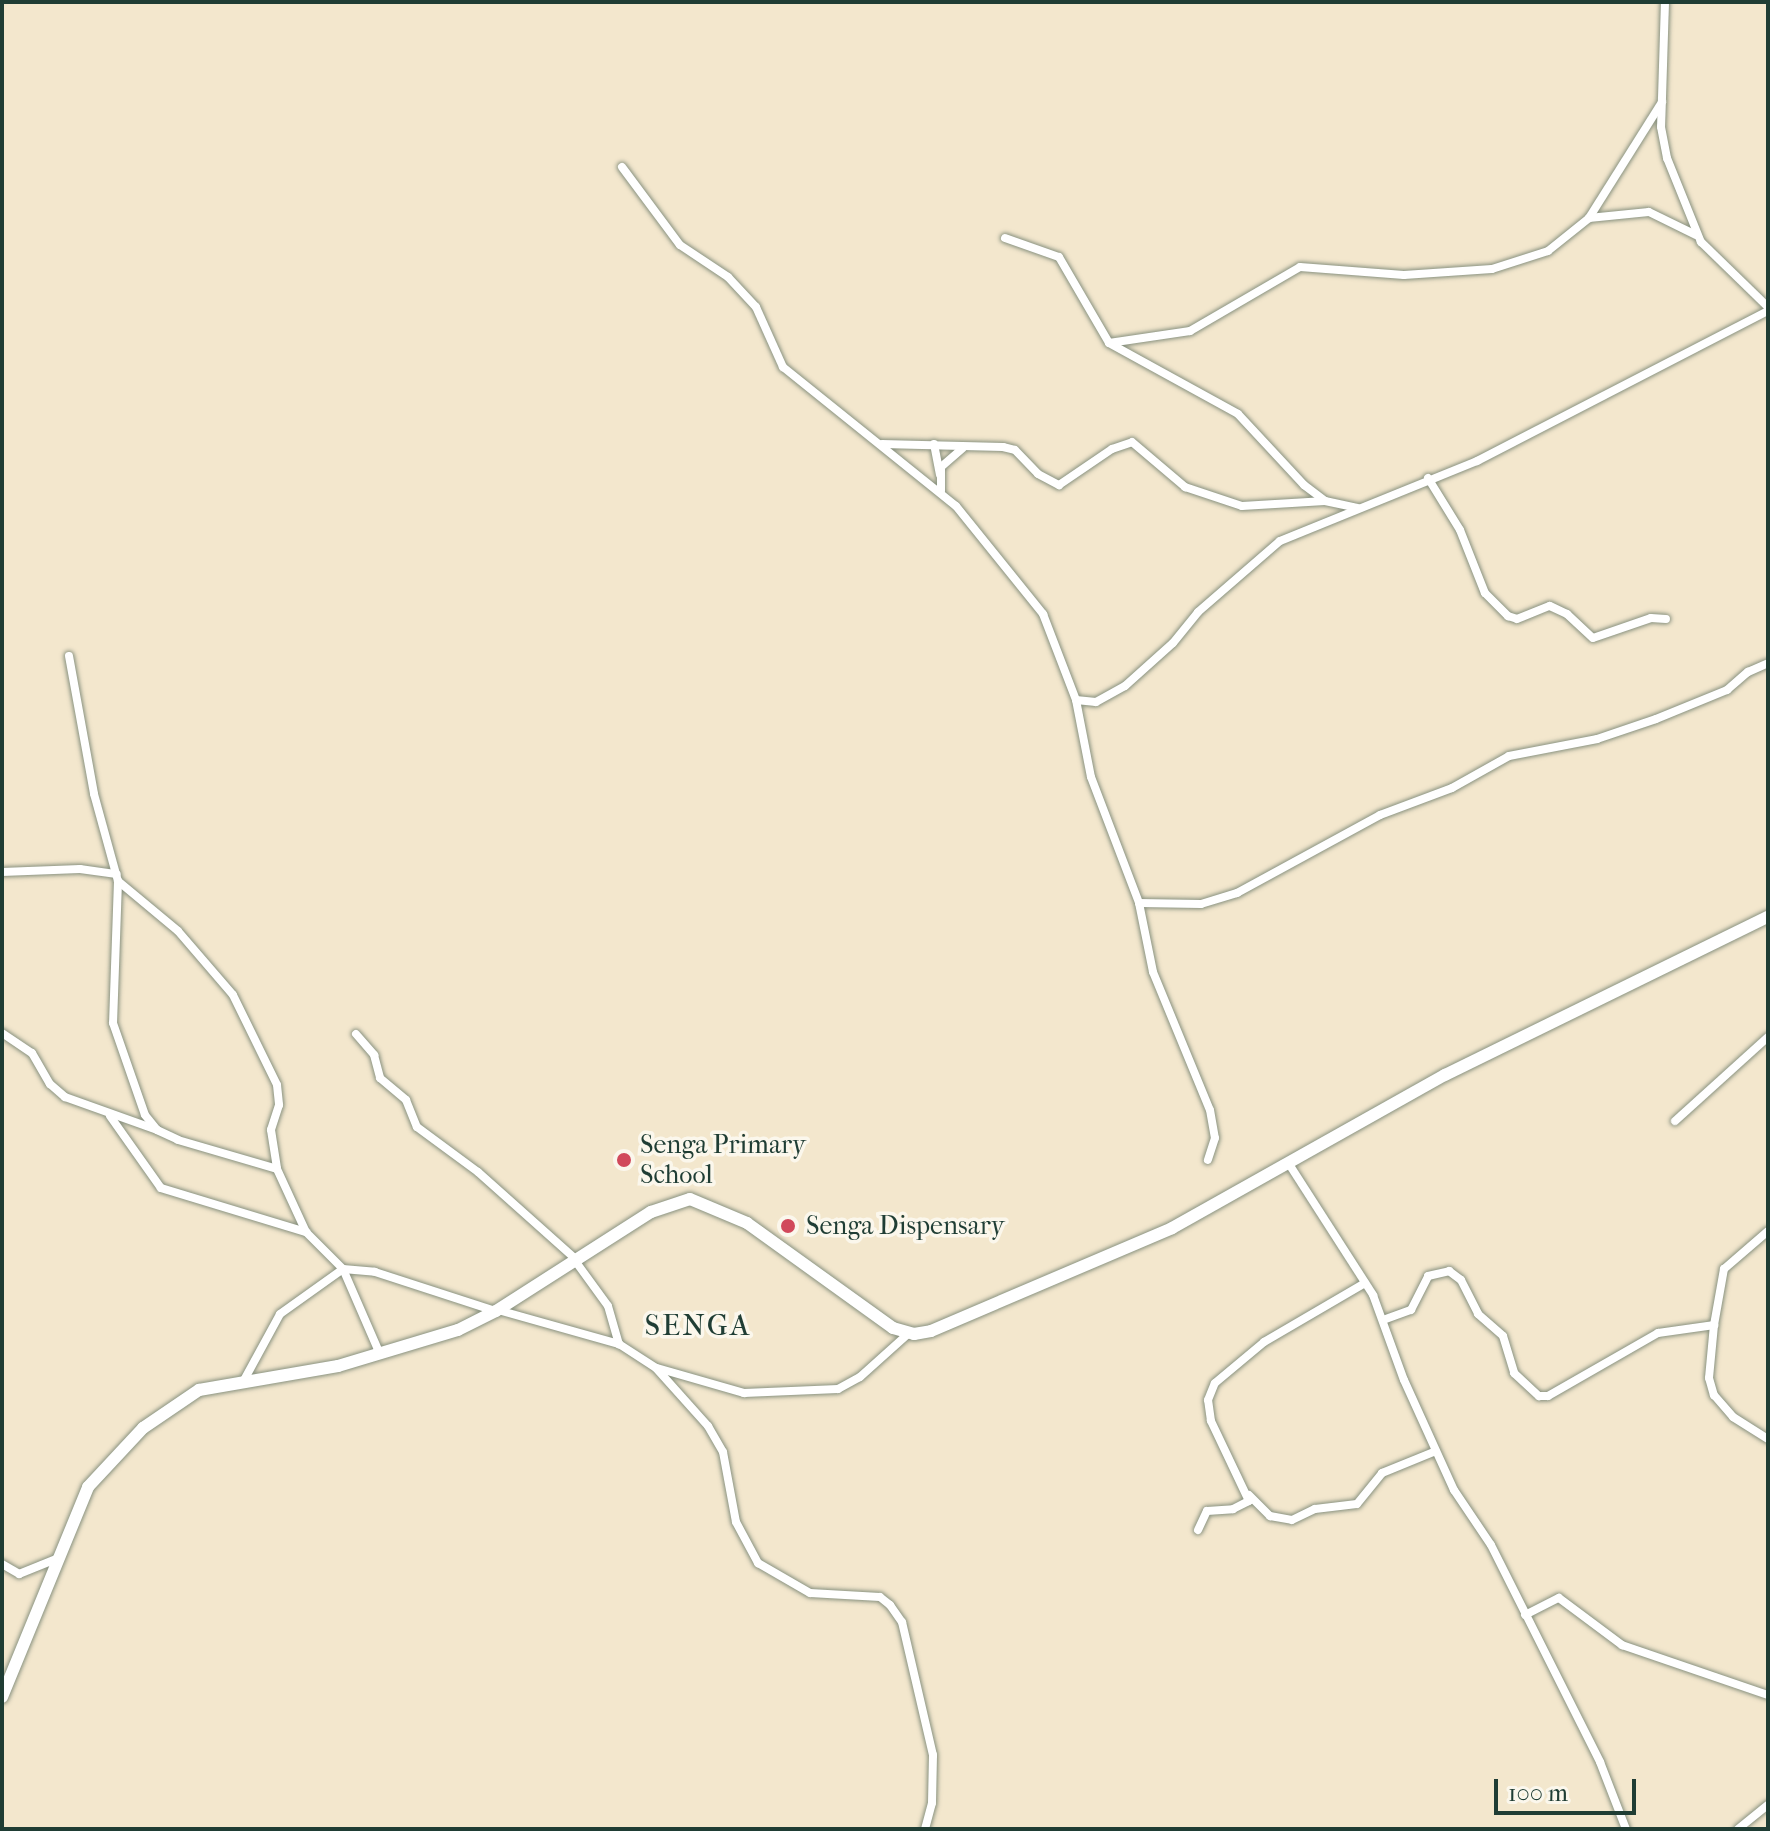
<!DOCTYPE html>
<style>
body{margin:0}
#map{position:relative;width:1770px;height:1831px;overflow:hidden;background:#f3e7cd;font-family:"IM FELL French Canon",serif}
div>[style]{position:absolute}
.roads{filter:drop-shadow(0 0 2px #899280) drop-shadow(0 0 2px #899280)}
.street>*{height:8px;margin:-4px;padding:0 4px;transform-origin:4px;border-radius:4px;background:#fff}
.secondary>*{height:12px;margin:-6px;padding:0 6px;transform-origin:6px;border-radius:6px;background:#fff}
.dots>*{width:22px;height:22px;translate:-50% -50%;box-sizing:border-box;border:4px solid #fbf7ec;border-radius:50%}
span{translate:-50% -50%;white-space:nowrap;text-align:center;line-height:1.15;-webkit-text-stroke:7px #fbf7ec;paint-order:stroke}
.poi-label{font-size:26px;color:#1f3d34}
.left{translate:0 -50%;text-align:left}
.quarter-label{font-size:30px;color:#1f3d34;letter-spacing:2px}
.frame{position:absolute;inset:0;border:4px solid #1f3d34;pointer-events:none}
.scale{position:absolute;left:1494px;top:1779px;width:142px;height:36px;box-sizing:border-box;border:4px solid #1f3d34;border-top:0;padding-left:10px;font-size:24px;line-height:28px;white-space:nowrap;color:#1f3d34;-webkit-text-stroke:6px #fbf7ec;paint-order:stroke}
</style>
<div id="map">
<div class="roads">
<div class="street">
<i style="left:1665px;top:2px;width:125px;rotate:91.8deg"></i>
<i style="left:1661px;top:127px;width:32px;rotate:79deg"></i>
<i style="left:1667px;top:158px;width:91px;rotate:68deg"></i>
<i style="left:1701px;top:242px;width:93px;rotate:44.1deg"></i>
<i style="left:622px;top:167px;width:97px;rotate:53.4deg"></i>
<i style="left:680px;top:245px;width:58px;rotate:33.7deg"></i>
<i style="left:728px;top:277px;width:41px;rotate:47deg"></i>
<i style="left:756px;top:307px;width:66px;rotate:65.8deg"></i>
<i style="left:783px;top:367px;width:222px;rotate:38.8deg"></i>
<i style="left:956px;top:506px;width:139px;rotate:51.1deg"></i>
<i style="left:1043px;top:614px;width:92px;rotate:69deg"></i>
<i style="left:1076px;top:700px;width:78px;rotate:79deg"></i>
<i style="left:1091px;top:777px;width:135px;rotate:69.1deg"></i>
<i style="left:1139px;top:903px;width:70px;rotate:78.5deg"></i>
<i style="left:1153px;top:972px;width:149px;rotate:67.6deg"></i>
<i style="left:1210px;top:1110px;width:28px;rotate:80deg"></i>
<i style="left:1215px;top:1138px;width:23px;rotate:108deg"></i>
<i style="left:1589px;top:218px;width:60px;rotate:-5.7deg"></i>
<i style="left:1649px;top:212px;width:52px;rotate:26.1deg"></i>
<i style="left:1005px;top:238px;width:57px;rotate:19.4deg"></i>
<i style="left:1059px;top:257px;width:99px;rotate:59.8deg"></i>
<i style="left:1109px;top:343px;width:147px;rotate:28.8deg"></i>
<i style="left:1238px;top:414px;width:97px;rotate:47.1deg"></i>
<i style="left:1304px;top:485px;width:26px;rotate:37deg"></i>
<i style="left:1325px;top:501px;width:33px;rotate:12deg"></i>
<i style="left:1109px;top:343px;width:82px;rotate:-8.4deg"></i>
<i style="left:1190px;top:331px;width:127px;rotate:-30.2deg"></i>
<i style="left:1300px;top:267px;width:104px;rotate:4.4deg"></i>
<i style="left:1404px;top:275px;width:88px;rotate:-3.9deg"></i>
<i style="left:1492px;top:269px;width:59px;rotate:-17.8deg"></i>
<i style="left:1548px;top:251px;width:53px;rotate:-38.8deg"></i>
<i style="left:1589px;top:218px;width:137px;rotate:-57.8deg"></i>
<i style="left:882px;top:444px;width:121px;rotate:1.4deg"></i>
<i style="left:1003px;top:447px;width:12px;rotate:14deg"></i>
<i style="left:1015px;top:450px;width:33px;rotate:46deg"></i>
<i style="left:1038px;top:474px;width:24px;rotate:28deg"></i>
<i style="left:1059px;top:485px;width:64px;rotate:-34.2deg"></i>
<i style="left:1112px;top:449px;width:21px;rotate:-19deg"></i>
<i style="left:1132px;top:442px;width:70px;rotate:40.3deg"></i>
<i style="left:1185px;top:487px;width:60px;rotate:18.4deg"></i>
<i style="left:1242px;top:506px;width:83px;rotate:-3.4deg"></i>
<i style="left:934px;top:444px;width:31px;rotate:79deg"></i>
<i style="left:1428px;top:478px;width:61px;rotate:58.4deg"></i>
<i style="left:1460px;top:530px;width:68px;rotate:68.4deg"></i>
<i style="left:1485px;top:593px;width:33px;rotate:45deg"></i>
<i style="left:1508px;top:616px;width:9px;rotate:18deg"></i>
<i style="left:1517px;top:619px;width:35px;rotate:-22deg"></i>
<i style="left:1550px;top:606px;width:19px;rotate:25deg"></i>
<i style="left:1567px;top:614px;width:35px;rotate:43deg"></i>
<i style="left:1593px;top:638px;width:61px;rotate:-19deg"></i>
<i style="left:1651px;top:618px;width:15px;rotate:4deg"></i>
<i style="left:941px;top:491px;width:24px;rotate:-90deg"></i>
<i style="left:941px;top:467px;width:29px;rotate:-41deg"></i>
<i style="left:69px;top:656px;width:140px;rotate:79.7deg"></i>
<i style="left:94px;top:794px;width:90px;rotate:74.6deg"></i>
<i style="left:118px;top:881px;width:142px;rotate:92deg"></i>
<i style="left:113px;top:1023px;width:97px;rotate:70.8deg"></i>
<i style="left:145px;top:1115px;width:19px;rotate:51deg"></i>
<i style="left:157px;top:1130px;width:23px;rotate:25deg"></i>
<i style="left:178px;top:1140px;width:103px;rotate:16.3deg"></i>
<i style="left:277px;top:1169px;width:69px;rotate:65.3deg"></i>
<i style="left:306px;top:1232px;width:52px;rotate:45deg"></i>
<i style="left:343px;top:1269px;width:93px;rotate:66.5deg"></i>
<i style="left:1076px;top:700px;width:20px;rotate:6deg"></i>
<i style="left:1096px;top:702px;width:33px;rotate:-29deg"></i>
<i style="left:1125px;top:686px;width:64px;rotate:-41.9deg"></i>
<i style="left:1173px;top:643px;width:40px;rotate:-51deg"></i>
<i style="left:1198px;top:612px;width:108px;rotate:-40.9deg"></i>
<i style="left:1280px;top:541px;width:213px;rotate:-22.1deg"></i>
<i style="left:1477px;top:461px;width:327px;rotate:-27.3deg"></i>
<i style="left:2px;top:872px;width:78px;rotate:-2.2deg"></i>
<i style="left:80px;top:869px;width:37px;rotate:8deg"></i>
<i style="left:118px;top:881px;width:78px;rotate:39.8deg"></i>
<i style="left:178px;top:931px;width:84px;rotate:49.3deg"></i>
<i style="left:233px;top:995px;width:100px;rotate:63.9deg"></i>
<i style="left:277px;top:1085px;width:20px;rotate:84deg"></i>
<i style="left:279px;top:1105px;width:26px;rotate:108deg"></i>
<i style="left:271px;top:1130px;width:38px;rotate:81deg"></i>
<i style="left:1139px;top:903px;width:62px;rotate:0.9deg"></i>
<i style="left:1201px;top:904px;width:38px;rotate:-17deg"></i>
<i style="left:1237px;top:893px;width:163px;rotate:-28.6deg"></i>
<i style="left:1380px;top:815px;width:77px;rotate:-20.6deg"></i>
<i style="left:1452px;top:788px;width:65px;rotate:-29.3deg"></i>
<i style="left:1509px;top:756px;width:90px;rotate:-10.9deg"></i>
<i style="left:1597px;top:739px;width:62px;rotate:-18.7deg"></i>
<i style="left:1656px;top:719px;width:77px;rotate:-22.2deg"></i>
<i style="left:1727px;top:690px;width:28px;rotate:-41deg"></i>
<i style="left:1748px;top:672px;width:22px;rotate:-24deg"></i>
<i style="left:2px;top:1033px;width:36px;rotate:34deg"></i>
<i style="left:32px;top:1053px;width:36px;rotate:60deg"></i>
<i style="left:50px;top:1084px;width:20px;rotate:41deg"></i>
<i style="left:65px;top:1097px;width:98px;rotate:19.7deg"></i>
<i style="left:356px;top:1034px;width:28px;rotate:49deg"></i>
<i style="left:374px;top:1055px;width:24px;rotate:75deg"></i>
<i style="left:380px;top:1078px;width:34px;rotate:40deg"></i>
<i style="left:406px;top:1100px;width:29px;rotate:68deg"></i>
<i style="left:417px;top:1127px;width:76px;rotate:36.4deg"></i>
<i style="left:478px;top:1172px;width:134px;rotate:41.7deg"></i>
<i style="left:110px;top:1116px;width:88px;rotate:54.7deg"></i>
<i style="left:161px;top:1188px;width:152px;rotate:16.9deg"></i>
<i style="left:1675px;top:1121px;width:125px;rotate:-42.1deg"></i>
<i style="left:1289px;top:1164px;width:156px;rotate:57.3deg"></i>
<i style="left:1373px;top:1295px;width:90px;rotate:70deg"></i>
<i style="left:1404px;top:1380px;width:121px;rotate:65.6deg"></i>
<i style="left:1454px;top:1490px;width:66px;rotate:56.1deg"></i>
<i style="left:1491px;top:1545px;width:243px;rotate:63.3deg"></i>
<i style="left:1600px;top:1762px;width:72px;rotate:68.8deg"></i>
<i style="left:576px;top:1262px;width:54px;rotate:54deg"></i>
<i style="left:608px;top:1306px;width:40px;rotate:74deg"></i>
<i style="left:498px;top:1310px;width:126px;rotate:15.7deg"></i>
<i style="left:619px;top:1344px;width:44px;rotate:33deg"></i>
<i style="left:656px;top:1368px;width:78px;rotate:48.1deg"></i>
<i style="left:708px;top:1426px;width:30px;rotate:60deg"></i>
<i style="left:723px;top:1452px;width:71px;rotate:79.5deg"></i>
<i style="left:736px;top:1522px;width:47px;rotate:61.8deg"></i>
<i style="left:758px;top:1563px;width:60px;rotate:30deg"></i>
<i style="left:810px;top:1593px;width:70px;rotate:3.3deg"></i>
<i style="left:880px;top:1597px;width:13px;rotate:39deg"></i>
<i style="left:890px;top:1605px;width:21px;rotate:55deg"></i>
<i style="left:902px;top:1622px;width:137px;rotate:76.9deg"></i>
<i style="left:933px;top:1755px;width:48px;rotate:91.2deg"></i>
<i style="left:932px;top:1803px;width:27px;rotate:105deg"></i>
<i style="left:1383px;top:1320px;width:30px;rotate:-20deg"></i>
<i style="left:1411px;top:1310px;width:38px;rotate:-63deg"></i>
<i style="left:1428px;top:1276px;width:22px;rotate:-13deg"></i>
<i style="left:1449px;top:1271px;width:15px;rotate:37deg"></i>
<i style="left:1461px;top:1280px;width:38px;rotate:63deg"></i>
<i style="left:1478px;top:1314px;width:33px;rotate:41deg"></i>
<i style="left:1503px;top:1336px;width:39px;rotate:73deg"></i>
<i style="left:1514px;top:1373px;width:34px;rotate:43deg"></i>
<i style="left:1539px;top:1396px;width:9px"></i>
<i style="left:1548px;top:1396px;width:127px;rotate:-29.8deg"></i>
<i style="left:1658px;top:1333px;width:57px;rotate:-8.1deg"></i>
<i style="left:1714px;top:1325px;width:57px;rotate:-79.9deg"></i>
<i style="left:1724px;top:1269px;width:58px;rotate:-40.8deg"></i>
<i style="left:1714px;top:1325px;width:53px;rotate:95.4deg"></i>
<i style="left:1709px;top:1378px;width:18px;rotate:74deg"></i>
<i style="left:1714px;top:1395px;width:29px;rotate:49deg"></i>
<i style="left:1733px;top:1417px;width:41px;rotate:32.2deg"></i>
<i style="left:657px;top:1368px;width:91px;rotate:16deg"></i>
<i style="left:744px;top:1393px;width:94px;rotate:-2.4deg"></i>
<i style="left:838px;top:1389px;width:25px;rotate:-29deg"></i>
<i style="left:860px;top:1377px;width:64px;rotate:-41.9deg"></i>
<i style="left:243px;top:1382px;width:77px;rotate:-61.4deg"></i>
<i style="left:280px;top:1314px;width:77px;rotate:-35.5deg"></i>
<i style="left:343px;top:1269px;width:32px;rotate:5deg"></i>
<i style="left:375px;top:1272px;width:126px;rotate:18deg"></i>
<i style="left:1249px;top:1495px;width:30px;rotate:45deg"></i>
<i style="left:1270px;top:1516px;width:22px;rotate:10deg"></i>
<i style="left:1292px;top:1520px;width:25px;rotate:-26deg"></i>
<i style="left:1315px;top:1509px;width:42px;rotate:-6.8deg"></i>
<i style="left:1357px;top:1504px;width:40px;rotate:-51deg"></i>
<i style="left:1382px;top:1473px;width:58px;rotate:-22.2deg"></i>
<i style="left:1198px;top:1530px;width:21px;rotate:-65deg"></i>
<i style="left:1207px;top:1511px;width:26px;rotate:-4deg"></i>
<i style="left:1233px;top:1509px;width:18px;rotate:-27deg"></i>
<i style="left:1249px;top:1501px;width:89px;rotate:-115.4deg"></i>
<i style="left:1211px;top:1421px;width:21px;rotate:-98deg"></i>
<i style="left:1208px;top:1400px;width:18px;rotate:-68deg"></i>
<i style="left:1215px;top:1383px;width:64px;rotate:-39.9deg"></i>
<i style="left:1264px;top:1342px;width:117px;rotate:-30.3deg"></i>
<i style="left:2px;top:1564px;width:20px;rotate:30deg"></i>
<i style="left:19px;top:1574px;width:40px;rotate:-22deg"></i>
<i style="left:1525px;top:1615px;width:38px;rotate:-27deg"></i>
<i style="left:1559px;top:1598px;width:79px;rotate:36.7deg"></i>
<i style="left:1622px;top:1645px;width:154px;rotate:18.9deg"></i>
<i style="left:1738px;top:1829px;width:38px;rotate:-39deg"></i>
</div>
<div class="secondary">
<i style="left:2px;top:1697px;width:227px;rotate:-67.7deg"></i>
<i style="left:88px;top:1487px;width:81px;rotate:-47deg"></i>
<i style="left:143px;top:1428px;width:68px;rotate:-34.2deg"></i>
<i style="left:199px;top:1390px;width:141px;rotate:-9.8deg"></i>
<i style="left:338px;top:1366px;width:125px;rotate:-16.7deg"></i>
<i style="left:458px;top:1330px;width:42px;rotate:-26.6deg"></i>
<i style="left:496px;top:1311px;width:184px;rotate:-32.6deg"></i>
<i style="left:651px;top:1212px;width:41px;rotate:-18.4deg"></i>
<i style="left:690px;top:1199px;width:62px;rotate:22.8deg"></i>
<i style="left:747px;top:1223px;width:180px;rotate:35.7deg"></i>
<i style="left:893px;top:1328px;width:22px;rotate:16deg"></i>
<i style="left:914px;top:1334px;width:17px;rotate:-10deg"></i>
<i style="left:931px;top:1331px;width:262px;rotate:-23.1deg"></i>
<i style="left:1172px;top:1228px;width:313px;rotate:-29.3deg"></i>
<i style="left:1445px;top:1075px;width:360px;rotate:-26.1deg"></i>
</div>
</div>
<div class="dots">
<i style="left:624px;top:1160px;background:#d1495b"></i>
<i style="left:788px;top:1226px;background:#d1495b"></i>
</div>
<div class="poi-label">
<span class="left" style="left:640px;top:1160px">Senga Primary<br>School</span>
<span class="left" style="left:806px;top:1226px">Senga Dispensary</span>
</div>
<div class="quarter-label">
<span style="left:698px;top:1326px">SENGA</span>
</div>
<div class="frame"></div>
<div class="scale">100 m</div>
</div>
